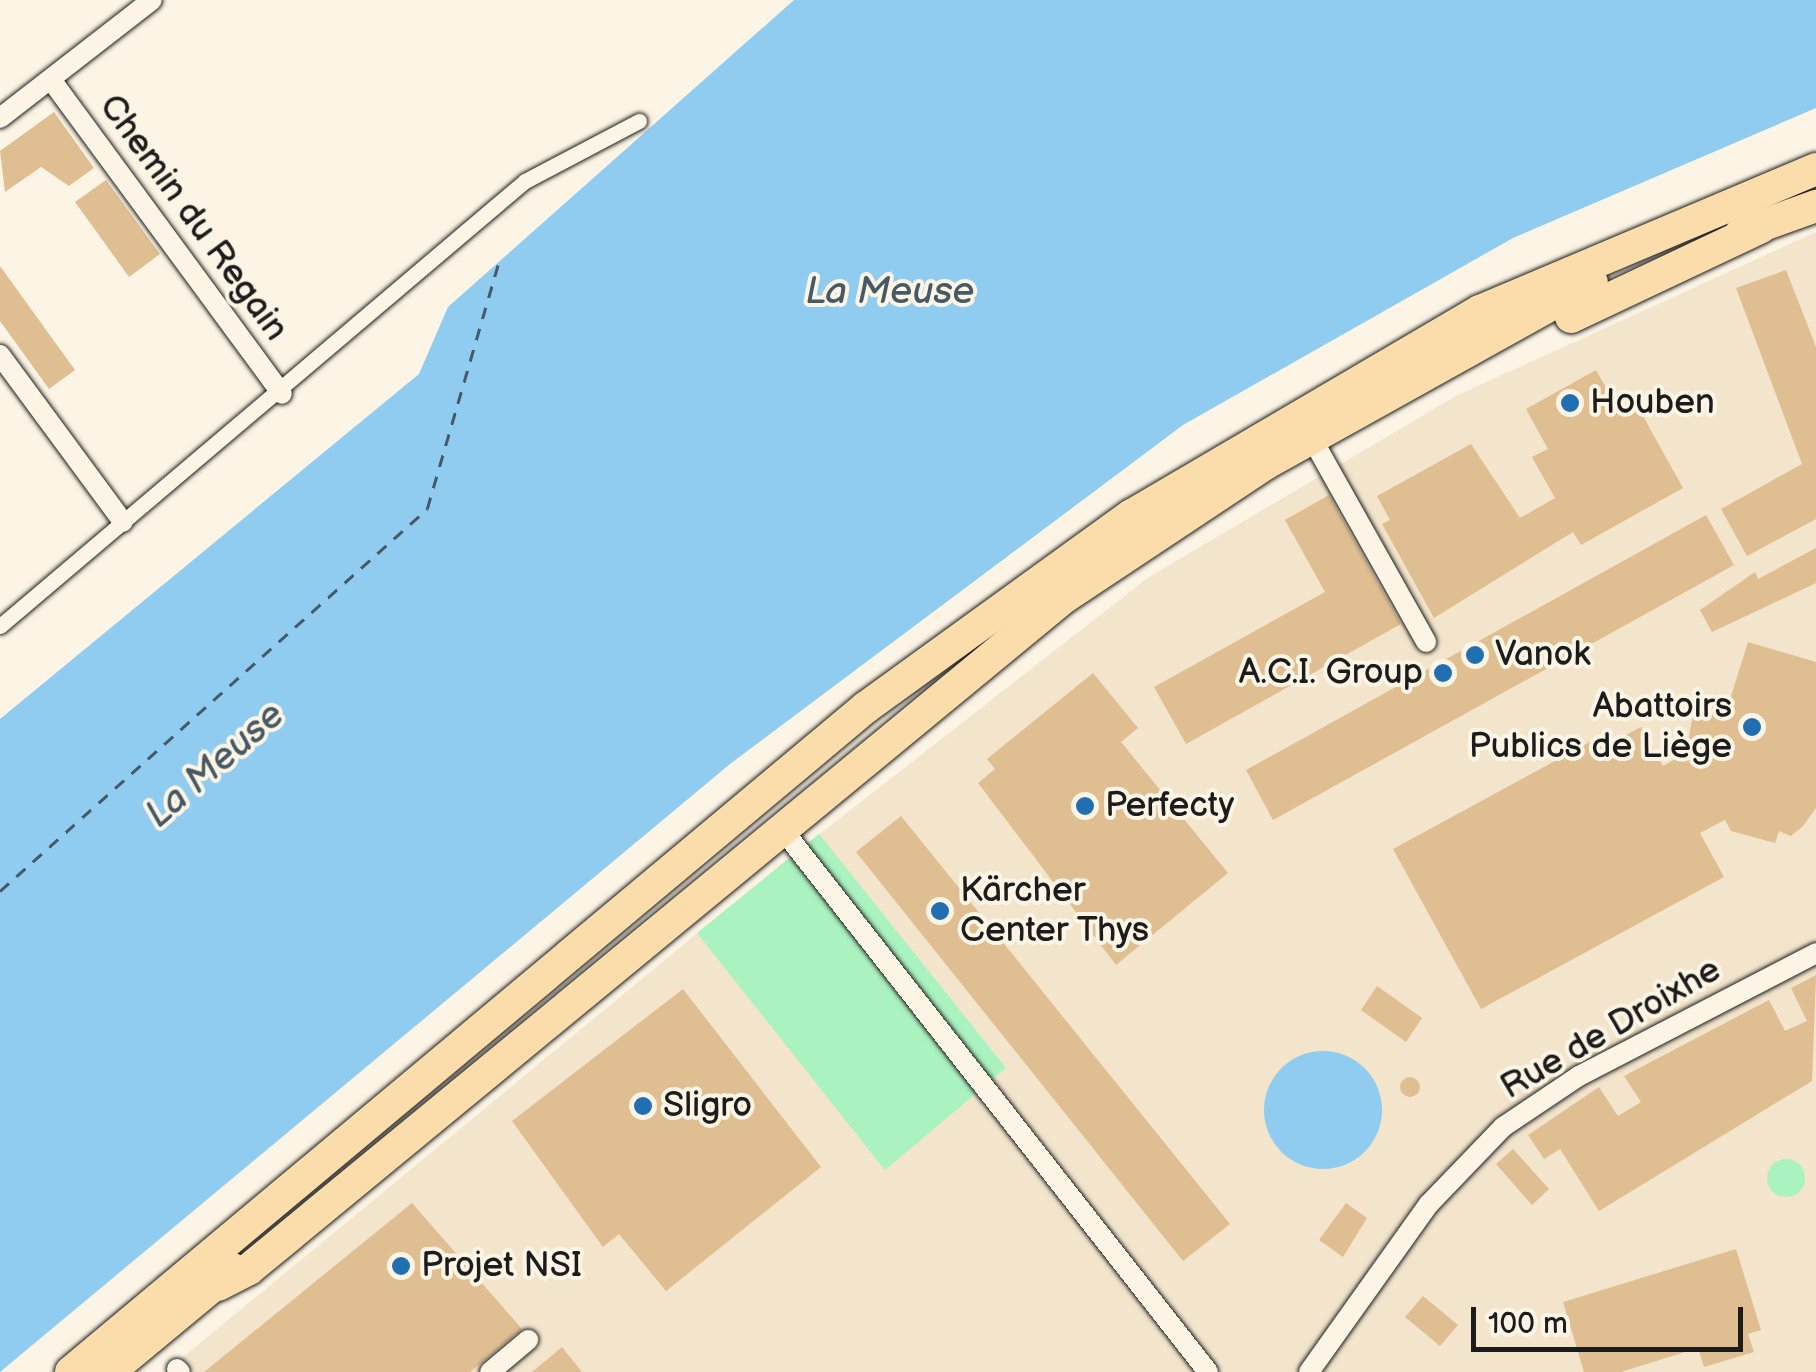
<!DOCTYPE html>
<meta charset="utf-8">
<style>
body{margin:0}
#map{position:relative;width:1816px;height:1372px;overflow:hidden;background:#fcf5e5;font-family:"Balsamiq Sans",sans-serif}
div>[style]{position:absolute}
.built>*{inset:0;background:#f3e4cc}
.green>*{inset:0;background:#aaf2bf}
.round{border-radius:50%}
.water>*{inset:0;background:#90cbf0}
.ferry>*{height:2.5px;margin-top:-1.25px;transform-origin:0;background:repeating-linear-gradient(90deg,#455966 0 12px,transparent 0 22px)}
.building>*{inset:0;background:#dfbe91}
.roads{filter:drop-shadow(0 0 2px #1c1c1c) drop-shadow(0 0 2px #1c1c1c)}
.pedestrian>*{height:15px;margin:-7.5px;padding:0 7.5px;transform-origin:7.5px;border-radius:7.5px;background:#fcf5e5}
.minor>*{height:20px;margin:-10px;padding:0 10px;transform-origin:10px;border-radius:10px;background:#fcf5e5}
.primary>*{height:32px;margin:-16px;padding:0 16px;transform-origin:16px;border-radius:16px;background:#fbddab}
.dots>*{width:28px;height:28px;translate:-50% -50%;box-sizing:border-box;border:5px solid #fcf5e5;border-radius:50%}
span{translate:-50% -50%;white-space:nowrap;text-align:center;line-height:1.15;-webkit-text-stroke:8px #fcf5e5;paint-order:stroke}
.street-label{font-size:35px;color:#1c1c1c}
.poi-label{font-size:35px;color:#1c1c1c}
.left{translate:0 -50%;text-align:left}
.right{translate:-100% -50%;text-align:right}
.water-label{font-size:38px;color:#455966;font-style:italic}
.scale{position:absolute;left:1471px;top:1307px;width:272px;height:45px;box-sizing:border-box;border:5px solid #1c1c1c;border-top:0;padding-left:12px;font-size:30px;line-height:35px;white-space:nowrap;color:#1c1c1c;-webkit-text-stroke:8px #fcf5e5;paint-order:stroke}
</style>
<div id="map">
<div class="built">
<i style="clip-path:polygon(1816px 232px,1816px 1372px,165px 1372px,785px 861px,1149px 577px,1456px 396px)"></i>
</div>
<div class="green">
<i style="clip-path:polygon(819px 834px,1006px 1068px,885px 1170px,697px 933px)"></i>
<i class="round" style="left:1767px;top:1159px;width:38px;height:38px"></i>
</div>
<div class="water">
<i style="clip-path:polygon(794px 0,1816px 0,1816px 108px,1513px 238px,1183px 425px,730px 764px,0 1372px,0 719px,419px 374px,448px 307px)"></i>
<i class="round" style="left:1264px;top:1051px;width:118px;height:118px"></i>
</div>
<div class="ferry">
<i style="left:0;top:891px;width:573px;rotate:-41.82deg"></i>
<i style="left:427px;top:509px;width:254px;rotate:-73.8deg"></i>
</div>
<div class="building">
<i style="clip-path:polygon(54px 112px,94px 168px,69px 186px,41px 167px,5px 192px,0 151px)"></i>
<i style="clip-path:polygon(106px 180px,160px 254px,129px 277px,75px 202px)"></i>
<i style="clip-path:polygon(0 266px,75px 370px,49px 389px,0 321px)"></i>
<i style="clip-path:polygon(1786px 270px,1816px 347px,1816px 519px,1747px 556px,1721px 509px,1802px 464px,1736px 288px)"></i>
<i style="clip-path:polygon(1596px 370px,1618px 409px,1634px 400px,1683px 488px,1581px 545px,1573px 532px,1434px 618px,1382px 524px,1390px 520px,1377px 496px,1471px 444px,1520px 518px,1555px 498px,1532px 457px,1548px 449px,1526px 409px)"></i>
<i style="clip-path:polygon(1329px 495px,1401px 624px,1186px 744px,1154px 687px,1325px 592px,1285px 520px)"></i>
<i style="clip-path:polygon(1706px 515px,1734px 565px,1273px 820px,1246px 770px)"></i>
<i style="clip-path:polygon(1816px 548px,1816px 583px,1712px 632px,1700px 610px,1755px 572px,1758px 579px)"></i>
<i style="clip-path:polygon(1748px 642px,1816px 662px,1816px 808px,1803px 826px,1791px 836px,1779px 831px,1775px 843px,1731px 831px,1725px 820px,1700px 833px,1724px 877px,1481px 1009px,1393px 849px,1610px 731px,1615px 741px,1641px 727px,1663px 766px,1686px 753px,1696px 698px,1727px 709px)"></i>
<i style="clip-path:polygon(1093px 673px,1138px 728px,1121px 742px,1228px 873px,1116px 965px,978px 783px,995px 769px,987px 759px)"></i>
<i style="clip-path:polygon(901px 816px,1230px 1224px,1183px 1261px,856px 852px)"></i>
<i style="clip-path:polygon(1816px 975px,1812px 1081px,1599px 1211px,1560px 1149px,1544px 1159px,1528px 1135px,1599px 1087px,1618px 1116px,1641px 1102px,1624px 1076px,1769px 1000px,1785px 1031px,1807px 1021px,1791px 988px)"></i>
<i style="clip-path:polygon(1377px 986px,1422px 1018px,1406px 1042px,1361px 1010px)"></i>
<i style="clip-path:polygon(683px 989px,821px 1167px,666px 1291px,619px 1234px,603px 1247px,512px 1121px)"></i>
<i class="round" style="left:1400px;top:1077px;width:20px;height:20px"></i>
<i style="clip-path:polygon(1513px 1149px,1549px 1189px,1532px 1205px,1496px 1164px)"></i>
<i style="clip-path:polygon(412px 1203px,522px 1329px,470px 1372px,204px 1372px)"></i>
<i style="clip-path:polygon(1346px 1203px,1367px 1218px,1343px 1257px,1319px 1240px)"></i>
<i style="clip-path:polygon(1736px 1249px,1761px 1330px,1748px 1334px,1754px 1352px,1704px 1367px,1698px 1348px,1621px 1372px,1584px 1372px,1563px 1302px)"></i>
<i style="clip-path:polygon(1423px 1296px,1458px 1325px,1440px 1346px,1405px 1317px)"></i>
<i style="clip-path:polygon(562px 1347px,582px 1372px,532px 1372px)"></i>
</div>
<div class="roads">
<div class="pedestrian">
<i style="left:0;top:626px;width:688px;rotate:-40.29deg"></i>
<i style="left:525px;top:181px;width:129px;rotate:-27.8deg"></i>
</div>
<div class="minor">
<i style="left:52px;top:81px;width:388px;rotate:53.7deg"></i>
<i style="left:0;top:118px;width:192px;rotate:-37.8deg"></i>
<i style="left:0;top:355px;width:207px;rotate:53.6deg"></i>
<i style="left:1319px;top:451px;width:219px;rotate:60.7deg"></i>
<i style="left:779px;top:825px;width:695px;rotate:51.89deg"></i>
<i style="left:177px;top:1369px;width:4px;rotate:45deg"></i>
<i style="left:490px;top:1372px;width:50px;rotate:-40.1deg"></i>
<i style="left:1309px;top:1372px;width:206px;rotate:-54.5deg"></i>
<i style="left:1429px;top:1204px;width:107px;rotate:-46.1deg"></i>
<i style="left:1503px;top:1127px;width:92px;rotate:-33.9deg"></i>
<i style="left:1579px;top:1076px;width:267px;rotate:-27.4deg"></i>
</div>
<div class="primary">
<i style="left:1741px;top:233px;width:80px;rotate:-19.8deg"></i>
<i style="left:1571px;top:317px;width:210px;rotate:-25.3deg"></i>
<i style="left:218px;top:1285px;width:35px;rotate:-27deg"></i>
<i style="left:249px;top:1269px;width:1054px;rotate:-39.49deg"></i>
<i style="left:1062px;top:599px;width:244px;rotate:-33.6deg"></i>
<i style="left:1265px;top:464px;width:374px;rotate:-29.1deg"></i>
<i style="left:71px;top:1372px;width:1035px;rotate:-39.9deg"></i>
<i style="left:865px;top:708px;width:329px;rotate:-35.9deg"></i>
<i style="left:1132px;top:515px;width:403px;rotate:-30.4deg"></i>
<i style="left:1480px;top:311px;width:365px;rotate:-22.9deg"></i>
<i style="left:109px;top:1372px;width:161px;rotate:-39.7deg"></i>
</div>
</div>
<div class="dots">
<i style="left:1570px;top:403px;background:#1f6fb2"></i>
<i style="left:1475px;top:655px;background:#1f6fb2"></i>
<i style="left:1443px;top:673px;background:#1f6fb2"></i>
<i style="left:1752px;top:727px;background:#1f6fb2"></i>
<i style="left:1085px;top:806px;background:#1f6fb2"></i>
<i style="left:940px;top:911px;background:#1f6fb2"></i>
<i style="left:643px;top:1106px;background:#1f6fb2"></i>
<i style="left:401px;top:1266px;background:#1f6fb2"></i>
</div>
<div class="street-label">
<span style="left:193px;top:218px;rotate:54deg">Chemin du Regain</span>
<span style="left:1611px;top:1029px;rotate:-30deg">Rue de Droixhe</span>
</div>
<div class="poi-label">
<span class="left" style="left:1590px;top:403px">Houben</span>
<span class="left" style="left:1495px;top:655px">Vanok</span>
<span class="right" style="left:1423px;top:673px">A.C.I. Group</span>
<span class="right" style="left:1732px;top:727px">Abattoirs<br>Publics de Liège</span>
<span class="left" style="left:1105px;top:806px">Perfecty</span>
<span class="left" style="left:960px;top:911px">Kärcher<br>Center Thys</span>
<span class="left" style="left:663px;top:1106px">Sligro</span>
<span class="left" style="left:421px;top:1266px">Projet NSI</span>
</div>
<div class="water-label">
<span style="left:890px;top:292px">La Meuse</span>
<span style="left:215px;top:765px;rotate:-41deg">La Meuse</span>
</div>
<div class="scale">100 m</div>
</div>
